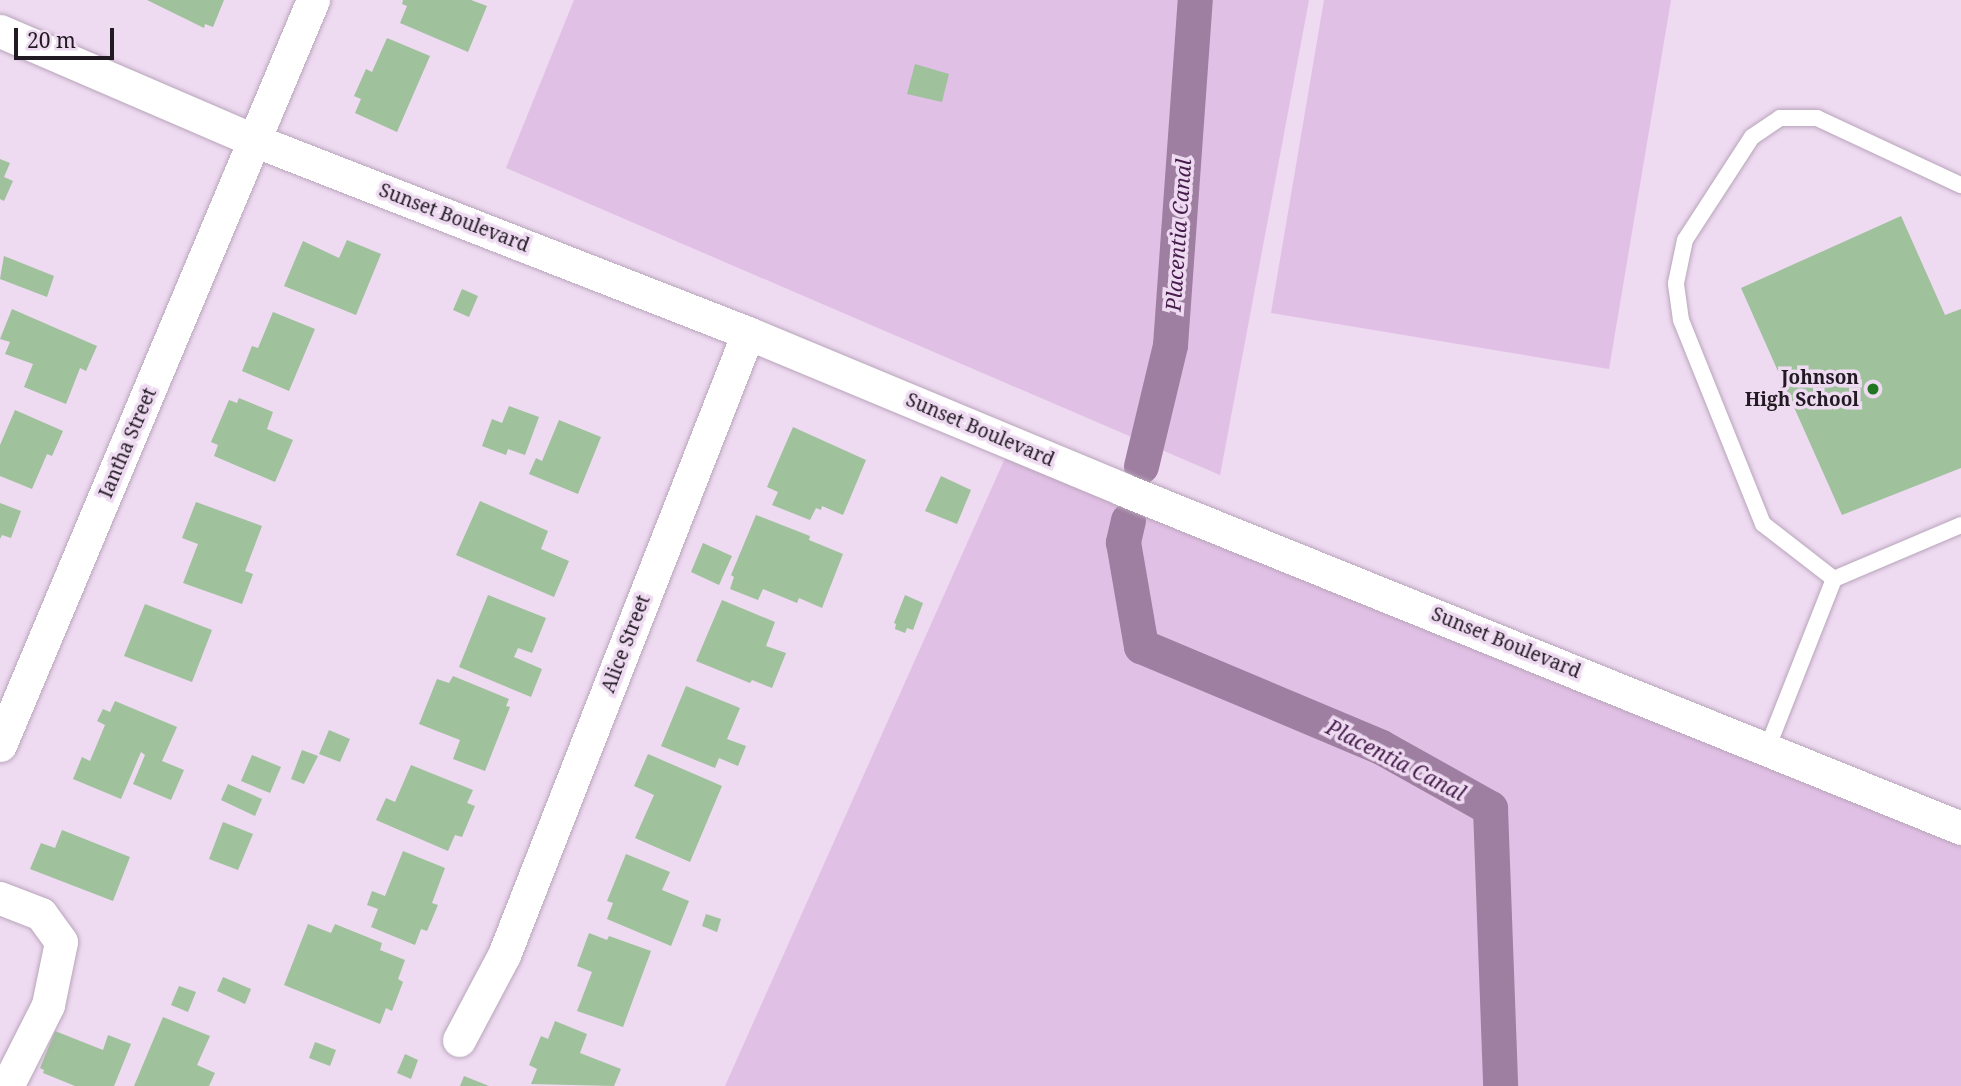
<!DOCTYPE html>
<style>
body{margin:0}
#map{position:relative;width:1961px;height:1086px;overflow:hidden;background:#eedaf1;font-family:"Noto Serif",serif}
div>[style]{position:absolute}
.green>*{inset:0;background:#e1c0e5}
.canal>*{height:35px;margin:-17.5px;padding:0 17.5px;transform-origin:17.5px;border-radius:17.5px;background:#9e7ea1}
.building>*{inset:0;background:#9fc19c}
.roads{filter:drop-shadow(0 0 2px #b8a5ba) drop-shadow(0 0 2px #b8a5ba)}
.service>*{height:16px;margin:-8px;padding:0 8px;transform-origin:8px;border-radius:8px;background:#fff}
.minor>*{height:33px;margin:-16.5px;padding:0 16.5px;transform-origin:16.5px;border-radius:16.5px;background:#fff}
.dots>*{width:19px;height:19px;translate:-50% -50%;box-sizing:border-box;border:4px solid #eedaf1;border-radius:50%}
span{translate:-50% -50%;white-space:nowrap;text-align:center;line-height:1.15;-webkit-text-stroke:7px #eedaf1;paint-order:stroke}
.street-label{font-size:19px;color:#211a22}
.poi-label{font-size:19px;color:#211a22;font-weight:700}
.right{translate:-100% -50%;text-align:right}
.water-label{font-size:21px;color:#451c4b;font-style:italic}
.scale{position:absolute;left:14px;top:28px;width:100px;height:32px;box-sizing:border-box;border:4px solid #211a22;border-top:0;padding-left:9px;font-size:21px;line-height:24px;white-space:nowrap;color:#211a22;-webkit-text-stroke:5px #eedaf1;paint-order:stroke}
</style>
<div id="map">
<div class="green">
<i style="clip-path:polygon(574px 0,1309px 0,1220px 475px,506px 168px)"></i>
<i style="clip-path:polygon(1324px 0,1671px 0,1609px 369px,1271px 313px)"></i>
<i style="clip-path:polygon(1006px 456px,1961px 844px,1961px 1086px,725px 1086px)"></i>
</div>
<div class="canal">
<i style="left:1141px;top:466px;width:124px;rotate:-76.5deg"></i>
<i style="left:1170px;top:345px;width:346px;rotate:-85.9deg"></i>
<i style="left:1128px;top:520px;width:23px;rotate:103deg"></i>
<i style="left:1123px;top:542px;width:106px;rotate:80.2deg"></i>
<i style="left:1141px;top:646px;width:260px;rotate:22.8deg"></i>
<i style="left:1381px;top:747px;width:125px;rotate:29.2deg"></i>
<i style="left:1490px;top:808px;width:278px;rotate:87.9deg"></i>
</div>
<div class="building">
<i style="clip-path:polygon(147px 0,224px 0,213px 27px,205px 24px,204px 28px)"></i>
<i style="clip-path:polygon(403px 0,471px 0,487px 6px,468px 52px,400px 23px,407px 6px,402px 4px)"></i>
<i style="clip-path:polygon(387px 38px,430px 56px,397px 132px,355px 113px,361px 99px,354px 96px,366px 69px,372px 72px)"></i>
<i style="clip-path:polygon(915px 64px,949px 74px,942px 102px,907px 94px)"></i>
<i style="clip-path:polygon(0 159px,10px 163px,4px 177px,13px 181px,4px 201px,0 199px)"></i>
<i style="clip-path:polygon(1901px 216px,1945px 315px,1961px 309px,1961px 468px,1842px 515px,1741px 288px)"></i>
<i style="clip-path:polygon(347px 240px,381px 254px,356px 315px,284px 286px,303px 241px,339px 258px)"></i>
<i style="clip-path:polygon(4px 256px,54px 276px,47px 297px,0 279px)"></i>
<i style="clip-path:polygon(462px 289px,478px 296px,469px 317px,453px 310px)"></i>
<i style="clip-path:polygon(12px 309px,97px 346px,86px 371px,80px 368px,66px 404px,24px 387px,33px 364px,5px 354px,10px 342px,0 339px)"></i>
<i style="clip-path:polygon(273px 312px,315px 329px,289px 391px,242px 371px,252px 346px,258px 348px)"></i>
<i style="clip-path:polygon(239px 398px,273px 412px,267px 429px,293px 440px,275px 482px,214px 456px,218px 445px,211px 442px,229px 400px,237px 403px)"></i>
<i style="clip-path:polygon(509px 406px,539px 417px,525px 455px,508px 449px,506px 455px,482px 446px,492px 419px,502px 423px)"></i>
<i style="clip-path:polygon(15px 410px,63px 431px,52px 456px,47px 454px,32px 489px,0 476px,0 445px)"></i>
<i style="clip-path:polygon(559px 420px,601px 437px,578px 494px,529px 474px,536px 458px,542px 461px)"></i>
<i style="clip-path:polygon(793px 427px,866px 460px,843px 515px,822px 506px,821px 510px,816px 508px,810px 520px,772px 505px,778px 492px,767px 487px)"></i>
<i style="clip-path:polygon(941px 476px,971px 490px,957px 524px,925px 511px)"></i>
<i style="clip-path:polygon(480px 501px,548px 531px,541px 549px,569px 561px,554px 597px,456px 555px)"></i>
<i style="clip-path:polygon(196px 502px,262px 526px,245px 571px,253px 574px,242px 604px,183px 583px,198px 544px,182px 538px)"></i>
<i style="clip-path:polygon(0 503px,21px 511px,11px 538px,2px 535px,0 539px)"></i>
<i style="clip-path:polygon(756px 515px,810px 536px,809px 540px,843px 554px,822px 608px,799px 598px,797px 603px,763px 589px,758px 600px,730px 589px,734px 577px,731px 575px)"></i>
<i style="clip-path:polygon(703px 543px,732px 556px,719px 585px,691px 572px)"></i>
<i style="clip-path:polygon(488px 595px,546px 618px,532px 653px,518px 648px,514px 657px,542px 669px,531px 697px,459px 667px)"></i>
<i style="clip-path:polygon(905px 595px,923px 603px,913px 630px,907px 628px,905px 633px,895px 629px,896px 624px,894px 623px)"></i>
<i style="clip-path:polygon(722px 600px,775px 622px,766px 646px,786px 653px,772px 688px,752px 680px,750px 683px,696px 661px)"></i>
<i style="clip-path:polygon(145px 604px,212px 630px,192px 682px,124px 656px)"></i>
<i style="clip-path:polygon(453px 676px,509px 699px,506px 706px,510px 707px,485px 771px,453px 759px,460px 740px,419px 724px,437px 679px,449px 683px)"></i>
<i style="clip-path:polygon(686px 686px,740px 708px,727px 739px,746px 746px,738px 766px,719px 758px,715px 768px,661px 746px)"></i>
<i style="clip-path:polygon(115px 701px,177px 727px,162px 761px,184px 770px,171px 800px,133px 784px,145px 755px,141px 752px,121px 799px,73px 779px,82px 757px,90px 761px,105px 725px,97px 721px,103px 709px,110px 712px)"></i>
<i style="clip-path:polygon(329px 730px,350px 739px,340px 762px,319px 754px)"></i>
<i style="clip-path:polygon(302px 750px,318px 756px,304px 784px,291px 779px)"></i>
<i style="clip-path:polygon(648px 754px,722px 786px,690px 862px,635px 838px,654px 795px,634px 786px)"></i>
<i style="clip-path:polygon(252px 755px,281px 767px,270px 793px,241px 781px)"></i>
<i style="clip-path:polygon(411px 765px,473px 790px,467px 803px,475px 806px,462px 837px,455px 835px,448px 851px,376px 820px,386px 798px,395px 802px)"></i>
<i style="clip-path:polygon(228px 784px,262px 799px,255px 816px,221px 800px)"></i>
<i style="clip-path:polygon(223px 822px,253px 834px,238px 870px,209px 859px)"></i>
<i style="clip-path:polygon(62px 830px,130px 857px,113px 901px,30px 869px,41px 843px,55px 848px)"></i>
<i style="clip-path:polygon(403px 851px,445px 868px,432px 903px,438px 905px,427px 931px,421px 929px,415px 945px,371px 927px,378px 909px,367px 905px,372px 891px,385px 896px)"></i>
<i style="clip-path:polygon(626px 854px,670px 872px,662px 890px,689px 901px,671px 946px,607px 919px,613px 903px,607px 901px)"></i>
<i style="clip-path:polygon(706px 914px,721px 919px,717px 932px,702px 926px)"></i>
<i style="clip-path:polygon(308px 924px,331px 933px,335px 924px,382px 943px,380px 950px,405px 960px,398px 979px,403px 982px,392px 1011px,386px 1008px,380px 1024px,284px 985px)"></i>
<i style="clip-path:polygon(589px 933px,607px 940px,609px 936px,651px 951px,623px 1027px,577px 1011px,592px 972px,577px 966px)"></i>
<i style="clip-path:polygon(223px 977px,251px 989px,245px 1004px,217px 991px)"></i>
<i style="clip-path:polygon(179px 986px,196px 992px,188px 1012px,171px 1005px)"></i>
<i style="clip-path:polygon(163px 1017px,210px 1036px,197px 1065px,215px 1073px,209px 1086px,134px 1086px)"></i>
<i style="clip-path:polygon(555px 1021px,587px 1034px,580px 1053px,621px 1069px,614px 1086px,531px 1084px,537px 1069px,529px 1065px,541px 1036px,548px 1039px)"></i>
<i style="clip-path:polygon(55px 1031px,103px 1050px,108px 1035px,131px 1044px,114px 1086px,75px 1086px,43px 1073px,44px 1070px,40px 1068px)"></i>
<i style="clip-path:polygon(315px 1042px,336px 1050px,330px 1066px,309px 1058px)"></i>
<i style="clip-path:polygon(405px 1054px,418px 1060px,411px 1079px,397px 1073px)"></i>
<i style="clip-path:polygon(464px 1076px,489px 1086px,460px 1086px)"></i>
</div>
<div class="roads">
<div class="service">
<i style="left:1834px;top:579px;width:90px;rotate:-142.2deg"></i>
<i style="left:1763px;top:524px;width:220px;rotate:-111.9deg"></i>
<i style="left:1681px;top:320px;width:37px;rotate:-98deg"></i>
<i style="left:1676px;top:283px;width:44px;rotate:-78.2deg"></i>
<i style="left:1685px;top:240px;width:123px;rotate:-57deg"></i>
<i style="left:1752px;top:137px;width:34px;rotate:-34deg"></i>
<i style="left:1780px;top:118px;width:37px"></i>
<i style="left:1817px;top:118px;width:159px;rotate:25deg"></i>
<i style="left:1767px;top:749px;width:183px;rotate:-68.5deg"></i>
<i style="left:1834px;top:579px;width:138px;rotate:-23deg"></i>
</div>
<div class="minor">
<i style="left:0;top:31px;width:279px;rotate:23.3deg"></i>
<i style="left:256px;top:141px;width:528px;rotate:21.32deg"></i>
<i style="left:748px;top:333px;width:405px;rotate:22.6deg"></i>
<i style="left:1122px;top:489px;width:905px;rotate:22deg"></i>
<i style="left:0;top:745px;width:808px;rotate:-67.21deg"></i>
<i style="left:0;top:898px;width:44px;rotate:21.3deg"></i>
<i style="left:41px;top:914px;width:34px;rotate:54deg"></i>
<i style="left:61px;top:942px;width:64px;rotate:101.7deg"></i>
<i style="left:48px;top:1005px;width:91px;rotate:116.8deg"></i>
<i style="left:459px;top:1040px;width:96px;rotate:-62.1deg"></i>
<i style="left:504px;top:955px;width:668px;rotate:-68.58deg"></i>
</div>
</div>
<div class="dots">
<i style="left:1873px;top:389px;background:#217622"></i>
</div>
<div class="street-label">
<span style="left:454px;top:218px;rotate:21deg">Sunset Boulevard</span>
<span style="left:980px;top:430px;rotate:23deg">Sunset Boulevard</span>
<span style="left:128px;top:443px;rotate:-67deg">Iantha Street</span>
<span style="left:1506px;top:643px;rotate:22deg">Sunset Boulevard</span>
<span style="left:626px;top:644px;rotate:-69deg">Alice Street</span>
</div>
<div class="poi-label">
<span class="right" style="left:1859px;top:389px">Johnson<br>High School</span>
</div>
<div class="water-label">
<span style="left:1178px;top:235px;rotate:-86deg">Placentia Canal</span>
<span style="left:1396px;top:760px;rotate:27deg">Placentia Canal</span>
</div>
<div class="scale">20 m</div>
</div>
